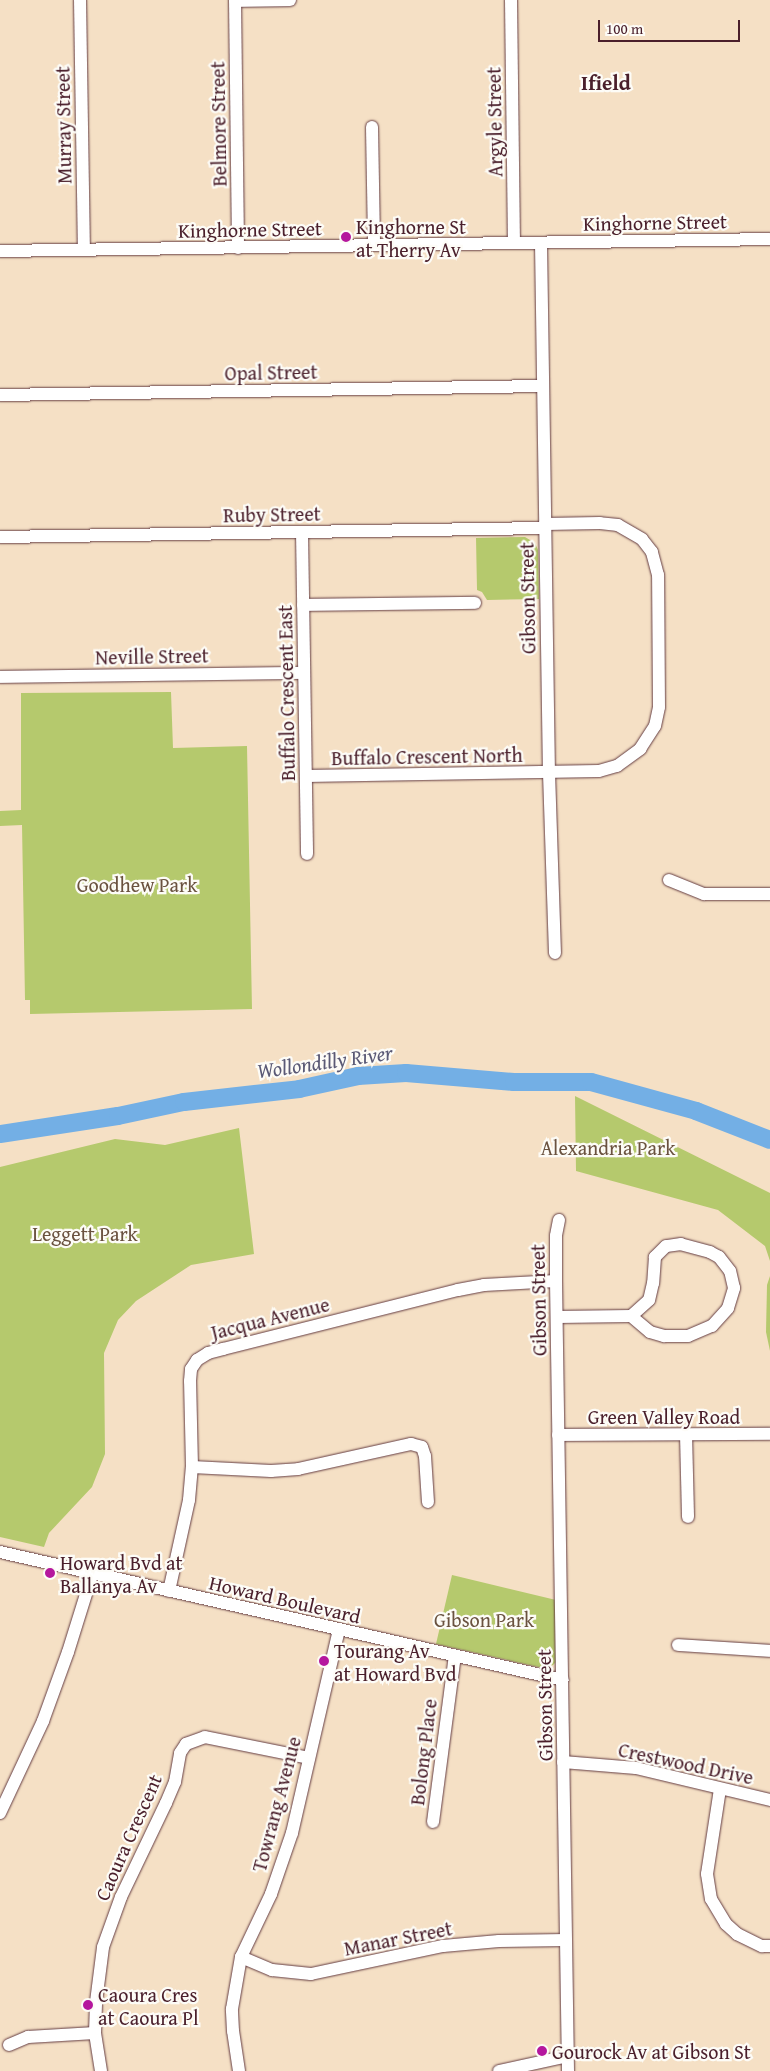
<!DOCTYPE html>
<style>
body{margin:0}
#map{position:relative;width:770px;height:2071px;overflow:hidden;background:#f5e0c5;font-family:"Gentium Book Plus",serif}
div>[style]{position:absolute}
.green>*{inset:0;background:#b5c96d}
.river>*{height:18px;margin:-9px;padding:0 9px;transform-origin:9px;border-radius:9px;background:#73afe5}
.roads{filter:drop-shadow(0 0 1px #643c42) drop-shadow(0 0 1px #643c42)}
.minor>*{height:12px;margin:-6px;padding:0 6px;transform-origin:6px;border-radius:6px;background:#fff}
.dots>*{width:14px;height:14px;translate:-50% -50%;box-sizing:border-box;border:2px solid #fdfcf7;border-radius:50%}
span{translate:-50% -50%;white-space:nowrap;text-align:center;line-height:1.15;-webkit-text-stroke:4.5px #fdfcf7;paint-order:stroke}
.street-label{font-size:20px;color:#4a1f2b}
.poi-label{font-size:20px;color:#4a1f2b}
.left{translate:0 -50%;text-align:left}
.park-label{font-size:20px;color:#6a523f}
.neighbourhood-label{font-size:21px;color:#4a1f2b;font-weight:700}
.water-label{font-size:21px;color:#5a5975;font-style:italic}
.scale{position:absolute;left:598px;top:20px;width:142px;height:22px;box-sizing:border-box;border:2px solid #4a1f2b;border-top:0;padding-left:6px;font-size:15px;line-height:18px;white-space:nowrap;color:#4a1f2b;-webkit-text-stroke:4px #fdfcf7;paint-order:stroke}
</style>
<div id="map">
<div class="green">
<i style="clip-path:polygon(525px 537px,535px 543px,538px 550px,539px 599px,487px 600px,482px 592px,477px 590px,476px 538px)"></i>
<i style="clip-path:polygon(171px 692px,173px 748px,247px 746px,252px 1009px,30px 1014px,30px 1000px,25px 1000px,22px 825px,0 826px,0 811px,21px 810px,21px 693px)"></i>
<i style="clip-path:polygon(575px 1096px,770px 1193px,770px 1261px,765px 1246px,718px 1210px,576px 1171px)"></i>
<i style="clip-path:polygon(239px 1128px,254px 1254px,191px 1265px,136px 1301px,118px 1320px,104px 1353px,105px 1454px,92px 1487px,49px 1533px,44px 1547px,0 1537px,0 1167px,115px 1139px,165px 1145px)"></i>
<i style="clip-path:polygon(770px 1276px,770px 1351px,766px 1332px,767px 1285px)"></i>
<i style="clip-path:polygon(452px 1575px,556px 1600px,556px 1662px,553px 1665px,543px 1668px,436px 1644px)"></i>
</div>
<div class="river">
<i style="left:0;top:1134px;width:119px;rotate:-8.7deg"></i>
<i style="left:118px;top:1116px;width:67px;rotate:-12deg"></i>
<i style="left:184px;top:1102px;width:116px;rotate:-6.4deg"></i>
<i style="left:299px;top:1089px;width:60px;rotate:-12.4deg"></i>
<i style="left:358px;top:1076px;width:48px;rotate:-3.6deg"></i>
<i style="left:406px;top:1073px;width:108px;rotate:4.8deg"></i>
<i style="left:514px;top:1082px;width:77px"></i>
<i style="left:591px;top:1082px;width:109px;rotate:15.4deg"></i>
<i style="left:696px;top:1111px;width:79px;rotate:21.4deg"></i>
</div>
<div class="roads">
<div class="minor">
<i style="left:80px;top:0;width:250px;rotate:89.1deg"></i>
<i style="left:235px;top:0;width:248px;rotate:89.3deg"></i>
<i style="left:511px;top:0;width:243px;rotate:89.3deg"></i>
<i style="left:235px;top:1px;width:55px;rotate:-1deg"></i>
<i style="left:372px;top:127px;width:118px;rotate:89deg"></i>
<i style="left:541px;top:243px;width:530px;rotate:89.14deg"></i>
<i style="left:549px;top:773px;width:180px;rotate:88.1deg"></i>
<i style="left:0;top:251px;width:770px;rotate:-0.89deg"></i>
<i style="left:0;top:395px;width:543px;rotate:-0.95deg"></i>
<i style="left:302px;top:532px;width:322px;rotate:89.1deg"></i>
<i style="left:0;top:537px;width:545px;rotate:-0.95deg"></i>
<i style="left:303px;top:605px;width:172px;rotate:-0.7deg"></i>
<i style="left:0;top:677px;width:304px;rotate:-0.8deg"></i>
<i style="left:306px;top:776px;width:293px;rotate:-1deg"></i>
<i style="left:599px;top:771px;width:19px;rotate:-16deg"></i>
<i style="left:617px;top:766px;width:29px;rotate:-36deg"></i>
<i style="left:640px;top:749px;width:27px;rotate:-57deg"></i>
<i style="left:655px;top:726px;width:19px;rotate:-78deg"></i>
<i style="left:659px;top:707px;width:132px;rotate:-90.4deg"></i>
<i style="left:658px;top:575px;width:24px;rotate:-105deg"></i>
<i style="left:652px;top:552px;width:16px;rotate:-128deg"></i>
<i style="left:642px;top:539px;width:28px;rotate:-150deg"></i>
<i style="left:618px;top:525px;width:18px;rotate:-174deg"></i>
<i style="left:600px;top:523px;width:55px;rotate:179deg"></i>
<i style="left:669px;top:880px;width:38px;rotate:22deg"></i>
<i style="left:704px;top:894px;width:66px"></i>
<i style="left:559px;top:1220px;width:16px;rotate:101deg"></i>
<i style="left:556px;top:1236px;width:45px;rotate:90deg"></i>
<i style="left:556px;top:1281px;width:790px;rotate:89.13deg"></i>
<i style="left:557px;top:1317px;width:74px;rotate:-0.8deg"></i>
<i style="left:631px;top:1316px;width:25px;rotate:40deg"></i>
<i style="left:650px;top:1332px;width:15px;rotate:16deg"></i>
<i style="left:664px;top:1336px;width:24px"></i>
<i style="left:688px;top:1336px;width:26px;rotate:-23deg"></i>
<i style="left:712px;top:1326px;width:24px;rotate:-48deg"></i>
<i style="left:728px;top:1308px;width:21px;rotate:-73deg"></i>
<i style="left:734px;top:1288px;width:17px;rotate:-103deg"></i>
<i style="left:730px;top:1271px;width:18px;rotate:-128deg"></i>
<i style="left:719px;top:1257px;width:10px;rotate:-151deg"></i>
<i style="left:710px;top:1252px;width:30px;rotate:-165deg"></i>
<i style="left:681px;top:1244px;width:15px;rotate:172deg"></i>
<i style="left:666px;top:1246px;width:16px;rotate:135deg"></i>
<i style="left:655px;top:1257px;width:26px;rotate:94deg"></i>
<i style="left:653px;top:1283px;width:17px;rotate:103deg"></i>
<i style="left:649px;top:1300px;width:24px;rotate:138deg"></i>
<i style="left:686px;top:1434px;width:83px;rotate:88.6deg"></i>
<i style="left:558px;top:1435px;width:212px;rotate:-0.3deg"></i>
<i style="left:192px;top:1467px;width:79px;rotate:2.9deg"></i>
<i style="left:271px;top:1471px;width:27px;rotate:-4deg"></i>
<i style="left:298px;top:1469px;width:116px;rotate:-12.5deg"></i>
<i style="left:411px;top:1444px;width:11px;rotate:15deg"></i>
<i style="left:422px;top:1447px;width:9px;rotate:72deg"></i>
<i style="left:425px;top:1456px;width:46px;rotate:86.3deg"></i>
<i style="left:0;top:1552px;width:577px;rotate:12.81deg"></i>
<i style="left:169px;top:1591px;width:93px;rotate:-77.6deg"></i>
<i style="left:189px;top:1500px;width:33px;rotate:-85deg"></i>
<i style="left:192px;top:1467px;width:86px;rotate:-91.3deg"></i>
<i style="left:190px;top:1381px;width:12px;rotate:-85deg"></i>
<i style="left:191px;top:1369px;width:11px;rotate:-56deg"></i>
<i style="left:197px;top:1360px;width:13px;rotate:-32deg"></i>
<i style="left:208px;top:1353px;width:16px;rotate:-15deg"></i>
<i style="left:223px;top:1349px;width:242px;rotate:-14.1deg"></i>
<i style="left:458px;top:1290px;width:26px;rotate:-11deg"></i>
<i style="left:484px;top:1285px;width:72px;rotate:-3.2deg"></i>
<i style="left:678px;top:1645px;width:92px;rotate:3.7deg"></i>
<i style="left:563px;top:1762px;width:73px;rotate:4.7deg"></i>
<i style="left:636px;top:1768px;width:138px;rotate:13.4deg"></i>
<i style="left:720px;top:1789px;width:86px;rotate:98.7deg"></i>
<i style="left:707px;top:1874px;width:25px;rotate:81deg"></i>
<i style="left:711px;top:1899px;width:29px;rotate:59deg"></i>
<i style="left:726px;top:1924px;width:15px;rotate:42deg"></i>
<i style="left:737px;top:1934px;width:28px;rotate:26deg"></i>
<i style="left:762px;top:1946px;width:8px"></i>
<i style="left:0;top:1813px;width:102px;rotate:-64.9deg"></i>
<i style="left:43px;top:1721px;width:73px;rotate:-70.1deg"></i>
<i style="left:68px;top:1652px;width:81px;rotate:-72.7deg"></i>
<i style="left:433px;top:1822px;width:167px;rotate:-82.5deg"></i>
<i style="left:241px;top:1957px;width:34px;rotate:23deg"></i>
<i style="left:272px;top:1970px;width:39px;rotate:6deg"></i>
<i style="left:311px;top:1974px;width:135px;rotate:-12deg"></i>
<i style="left:443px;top:1946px;width:56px;rotate:-5.1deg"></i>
<i style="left:499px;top:1941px;width:67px;rotate:-0.9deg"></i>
<i style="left:9px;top:2045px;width:21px;rotate:-23deg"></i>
<i style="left:28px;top:2037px;width:67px;rotate:-3.4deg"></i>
<i style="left:101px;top:2071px;width:38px;rotate:-99deg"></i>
<i style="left:95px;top:2033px;width:31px;rotate:-88deg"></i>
<i style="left:96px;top:2002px;width:55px;rotate:-82.7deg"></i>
<i style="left:103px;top:1947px;width:53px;rotate:-70.2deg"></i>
<i style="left:121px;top:1897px;width:104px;rotate:-64.4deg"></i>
<i style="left:166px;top:1803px;width:23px;rotate:-67deg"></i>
<i style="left:175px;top:1782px;width:29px;rotate:-80deg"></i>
<i style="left:180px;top:1753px;width:11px;rotate:-56deg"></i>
<i style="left:186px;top:1744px;width:20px;rotate:-20deg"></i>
<i style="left:205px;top:1737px;width:106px;rotate:11.4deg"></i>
<i style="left:239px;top:2071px;width:40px;rotate:-98.5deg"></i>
<i style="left:233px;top:2031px;width:22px;rotate:-93deg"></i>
<i style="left:232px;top:2009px;width:53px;rotate:-80.2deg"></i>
<i style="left:241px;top:1957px;width:70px;rotate:-64.5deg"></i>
<i style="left:271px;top:1894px;width:65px;rotate:-71deg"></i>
<i style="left:292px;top:1833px;width:208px;rotate:-77deg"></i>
<i style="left:499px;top:2071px;width:71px;rotate:-12.3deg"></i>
</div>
</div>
<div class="dots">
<i style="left:346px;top:237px;background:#b5179e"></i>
<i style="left:50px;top:1573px;background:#b5179e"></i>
<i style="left:324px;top:1661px;background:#b5179e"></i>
<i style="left:88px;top:2005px;background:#b5179e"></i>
<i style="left:542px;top:2051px;background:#b5179e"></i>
</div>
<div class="street-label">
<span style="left:494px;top:122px;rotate:-91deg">Argyle Street</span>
<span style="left:218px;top:124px;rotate:-91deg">Belmore Street</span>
<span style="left:63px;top:125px;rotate:-91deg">Murray Street</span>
<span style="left:655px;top:222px;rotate:-1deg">Kinghorne Street</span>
<span style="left:250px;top:229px;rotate:-1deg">Kinghorne Street</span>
<span style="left:271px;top:372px;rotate:-1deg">Opal Street</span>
<span style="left:272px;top:514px;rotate:-1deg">Ruby Street</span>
<span style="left:527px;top:598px;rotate:-91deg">Gibson Street</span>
<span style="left:152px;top:656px;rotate:-1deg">Neville Street</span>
<span style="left:286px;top:693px;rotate:-91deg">Buffalo Crescent East</span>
<span style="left:427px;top:756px;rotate:-1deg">Buffalo Crescent North</span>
<span style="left:538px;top:1300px;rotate:-91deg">Gibson Street</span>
<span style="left:270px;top:1318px;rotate:-14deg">Jacqua Avenue</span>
<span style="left:664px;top:1416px">Green Valley Road</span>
<span style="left:285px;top:1599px;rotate:13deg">Howard Boulevard</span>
<span style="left:544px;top:1705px;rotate:-91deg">Gibson Street</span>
<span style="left:423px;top:1752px;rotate:-83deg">Bolong Place</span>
<span style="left:686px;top:1763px;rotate:12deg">Crestwood Drive</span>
<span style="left:276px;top:1804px;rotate:-75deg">Towrang Avenue</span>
<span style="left:128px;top:1837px;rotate:-66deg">Caoura Crescent</span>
<span style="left:398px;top:1938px;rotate:-11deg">Manar Street</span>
</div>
<div class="poi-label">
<span class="left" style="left:356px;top:238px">Kinghorne St<br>at Therry Av</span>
<span class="left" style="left:60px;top:1574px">Howard Bvd at<br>Ballanya Av</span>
<span class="left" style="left:334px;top:1662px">Tourang Av<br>at Howard Bvd</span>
<span class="left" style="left:98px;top:2006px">Caoura Cres<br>at Caoura Pl</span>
<span class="left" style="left:552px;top:2051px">Gourock Av at Gibson St</span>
</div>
<div class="park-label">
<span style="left:137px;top:884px">Goodhew Park</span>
<span style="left:608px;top:1147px">Alexandria Park</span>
<span style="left:85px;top:1233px">Leggett Park</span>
<span style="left:484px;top:1619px">Gibson Park</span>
</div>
<div class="neighbourhood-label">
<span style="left:606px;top:83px">Ifield</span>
</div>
<div class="water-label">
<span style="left:325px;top:1062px;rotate:-8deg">Wollondilly River</span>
</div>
<div class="scale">100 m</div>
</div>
